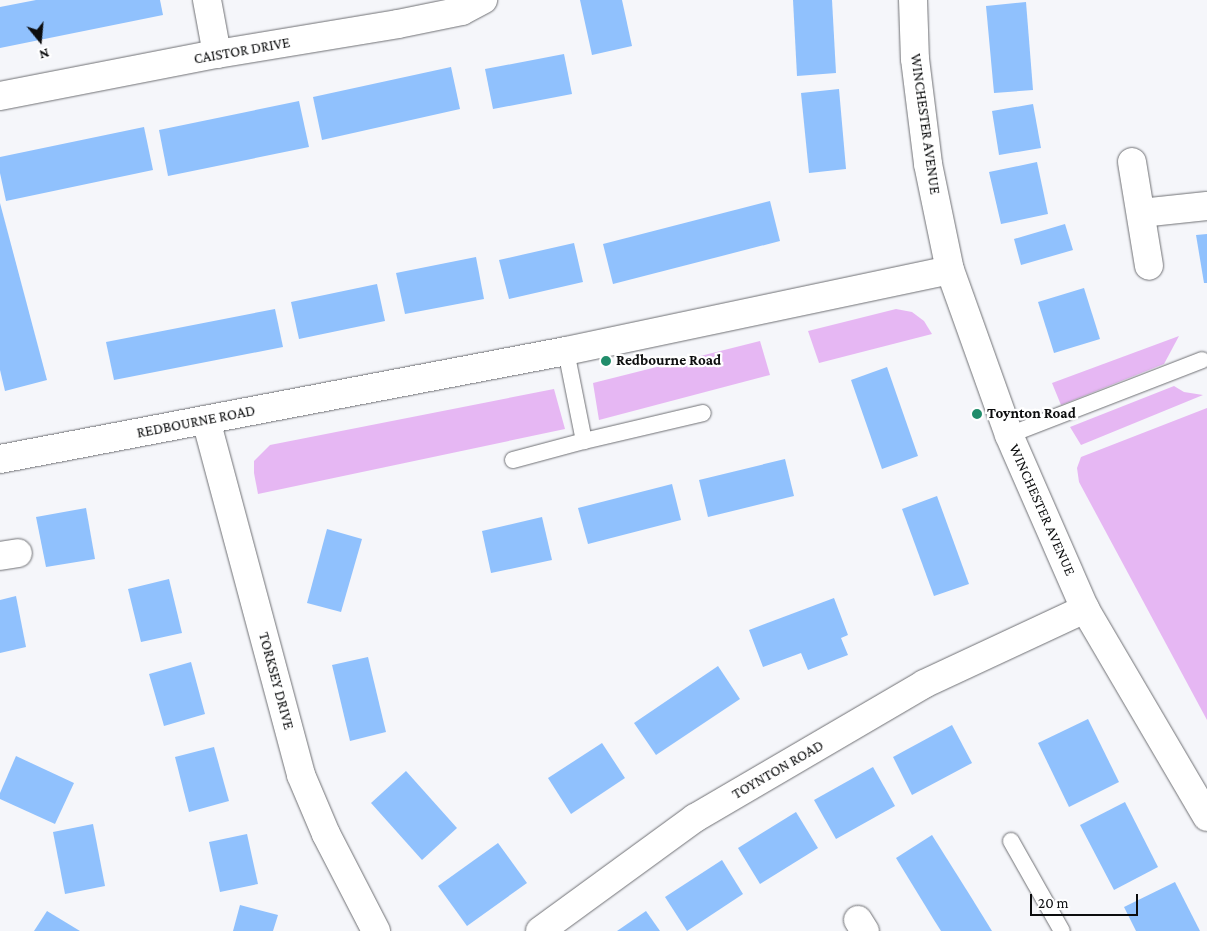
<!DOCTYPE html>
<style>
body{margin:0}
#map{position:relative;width:1207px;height:931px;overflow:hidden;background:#f5f6fa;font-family:"Crimson Pro",serif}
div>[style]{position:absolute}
.green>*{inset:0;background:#e6b7f3}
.building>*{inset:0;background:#90c1fd}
.roads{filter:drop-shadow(0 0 1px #6f7074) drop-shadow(0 0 1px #6f7074)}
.service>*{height:16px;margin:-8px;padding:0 8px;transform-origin:8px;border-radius:8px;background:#fff}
.minor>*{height:28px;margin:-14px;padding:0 14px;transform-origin:14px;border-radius:14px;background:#fff}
.tertiary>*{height:28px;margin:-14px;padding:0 14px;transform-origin:14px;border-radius:14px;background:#fff}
.dots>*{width:14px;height:14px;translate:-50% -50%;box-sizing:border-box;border:2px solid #fff;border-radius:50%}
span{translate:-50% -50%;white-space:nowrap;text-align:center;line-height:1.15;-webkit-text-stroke:4.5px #fff;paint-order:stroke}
.street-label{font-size:15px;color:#0c0d0e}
.poi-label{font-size:15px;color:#0c0d0e;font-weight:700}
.left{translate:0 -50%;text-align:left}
.north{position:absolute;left:15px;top:15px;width:50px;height:50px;-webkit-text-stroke:4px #fff;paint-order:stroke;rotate:163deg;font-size:14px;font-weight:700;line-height:20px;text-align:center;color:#0c0d0e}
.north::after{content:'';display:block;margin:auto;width:18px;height:22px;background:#0c0d0e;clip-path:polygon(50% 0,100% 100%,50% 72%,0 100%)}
.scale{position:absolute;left:1030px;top:894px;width:108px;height:22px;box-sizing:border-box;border:2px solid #0c0d0e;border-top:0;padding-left:6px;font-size:15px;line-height:18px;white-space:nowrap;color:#0c0d0e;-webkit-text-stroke:4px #fff;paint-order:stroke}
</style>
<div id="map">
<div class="green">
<i style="clip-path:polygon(896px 309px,912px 312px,924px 321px,932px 334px,819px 363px,808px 331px)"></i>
<i style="clip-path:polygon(1179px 336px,1164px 364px,1061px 405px,1052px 383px)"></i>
<i style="clip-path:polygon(760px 341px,770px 375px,599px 420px,593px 383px)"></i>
<i style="clip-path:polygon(1174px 386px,1184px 392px,1203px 395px,1081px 445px,1070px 427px)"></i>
<i style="clip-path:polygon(554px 389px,565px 429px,258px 494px,254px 473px,254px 461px,270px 445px)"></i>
<i style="clip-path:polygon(1207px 408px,1207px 720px,1079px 482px,1077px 468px,1081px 457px)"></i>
</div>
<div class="building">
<i style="clip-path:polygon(36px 0,160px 0,163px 15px,0 48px,0 7px)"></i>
<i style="clip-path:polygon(580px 0,622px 0,632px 46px,592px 55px)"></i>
<i style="clip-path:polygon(793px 0,832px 0,836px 73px,797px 76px)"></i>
<i style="clip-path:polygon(1026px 2px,1033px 90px,994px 93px,986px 6px)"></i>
<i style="clip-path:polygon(564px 54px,572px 94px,493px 109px,485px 69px)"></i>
<i style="clip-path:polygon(451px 67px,460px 109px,322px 140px,313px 97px)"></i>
<i style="clip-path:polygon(839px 89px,846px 169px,809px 173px,801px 93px)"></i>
<i style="clip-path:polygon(299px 101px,309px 147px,168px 176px,159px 130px)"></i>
<i style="clip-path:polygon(1033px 104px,1041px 148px,999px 155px,992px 111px)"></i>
<i style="clip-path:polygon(144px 127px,153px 170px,6px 201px,0 173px,0 157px)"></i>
<i style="clip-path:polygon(1037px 162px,1048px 214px,1001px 224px,989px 172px)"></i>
<i style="clip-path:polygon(770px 201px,780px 241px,613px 284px,603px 244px)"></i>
<i style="clip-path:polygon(0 203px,47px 380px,5px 391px,0 370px)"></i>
<i style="clip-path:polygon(1065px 224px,1073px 250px,1021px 265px,1014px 239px)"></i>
<i style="clip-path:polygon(1207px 234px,1207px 283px,1204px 283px,1196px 235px)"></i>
<i style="clip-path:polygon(574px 243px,583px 282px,509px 299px,499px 260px)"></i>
<i style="clip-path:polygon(476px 257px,484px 299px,405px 314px,396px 273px)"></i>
<i style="clip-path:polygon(377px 284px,385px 321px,299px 339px,291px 302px)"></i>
<i style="clip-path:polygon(1084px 288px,1100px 339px,1054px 353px,1038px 302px)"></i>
<i style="clip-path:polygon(275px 309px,283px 347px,114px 380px,106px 342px)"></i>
<i style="clip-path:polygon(887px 367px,918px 456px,882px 469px,851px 380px)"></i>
<i style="clip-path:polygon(785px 459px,794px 496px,708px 517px,699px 480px)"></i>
<i style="clip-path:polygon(672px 484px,681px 520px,588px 544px,578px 508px)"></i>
<i style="clip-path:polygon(937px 496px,969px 584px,934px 596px,902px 509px)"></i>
<i style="clip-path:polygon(86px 508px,95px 559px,46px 567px,36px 517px)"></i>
<i style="clip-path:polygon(542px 517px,552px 560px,491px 573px,482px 531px)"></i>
<i style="clip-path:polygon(327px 529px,362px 539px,341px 612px,307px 603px)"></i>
<i style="clip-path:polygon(169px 579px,182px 633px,141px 642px,128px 589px)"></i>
<i style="clip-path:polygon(16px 596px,26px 647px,0 653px,0 600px)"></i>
<i style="clip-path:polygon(834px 598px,848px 635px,841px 638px,848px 655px,808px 670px,801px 653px,763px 667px,749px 630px)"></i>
<i style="clip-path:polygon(368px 657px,386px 732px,350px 741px,332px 665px)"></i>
<i style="clip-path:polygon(191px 662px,205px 714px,164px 726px,149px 674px)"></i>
<i style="clip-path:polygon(718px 666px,740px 699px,656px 755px,634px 723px)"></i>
<i style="clip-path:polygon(1088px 719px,1119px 782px,1069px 807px,1038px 743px)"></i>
<i style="clip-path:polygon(952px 725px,972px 763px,912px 795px,893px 757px)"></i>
<i style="clip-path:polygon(602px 743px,625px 778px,571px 814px,548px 778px)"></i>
<i style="clip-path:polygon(214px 747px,229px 801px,189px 812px,175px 757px)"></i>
<i style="clip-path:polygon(16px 756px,74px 783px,55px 824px,0 799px,0 793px)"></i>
<i style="clip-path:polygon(873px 767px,895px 806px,836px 839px,814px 800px)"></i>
<i style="clip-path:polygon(406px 771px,457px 828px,422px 860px,371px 803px)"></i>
<i style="clip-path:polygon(1125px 802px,1158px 867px,1114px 890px,1080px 825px)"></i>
<i style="clip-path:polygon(796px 812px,818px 848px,760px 884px,738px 848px)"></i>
<i style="clip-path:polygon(93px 824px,105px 886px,65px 894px,53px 832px)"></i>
<i style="clip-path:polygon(247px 834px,258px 884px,220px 892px,209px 842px)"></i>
<i style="clip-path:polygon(932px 835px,971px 897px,992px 931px,941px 931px,934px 920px,896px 858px)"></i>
<i style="clip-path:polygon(498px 843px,527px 883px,467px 926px,438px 886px)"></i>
<i style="clip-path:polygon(722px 860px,743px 894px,687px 931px,665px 897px)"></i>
<i style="clip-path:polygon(1175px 882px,1200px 931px,1136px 931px,1124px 907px)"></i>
<i style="clip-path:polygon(240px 905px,278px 915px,273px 931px,233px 931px)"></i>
<i style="clip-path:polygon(47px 911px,80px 931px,34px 931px)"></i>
<i style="clip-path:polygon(646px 911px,660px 931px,617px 931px)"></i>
</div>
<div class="roads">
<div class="service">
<i style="left:566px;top:351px;width:92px;rotate:78.7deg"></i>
<i style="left:584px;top:441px;width:122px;rotate:-13.2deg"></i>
<i style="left:1009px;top:435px;width:207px;rotate:-21.2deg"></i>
<i style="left:513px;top:460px;width:73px;rotate:-15deg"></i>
<i style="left:1011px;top:841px;width:103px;rotate:60.5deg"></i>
</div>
<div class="minor">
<i style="left:207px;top:0;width:55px;rotate:79.5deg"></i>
<i style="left:0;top:96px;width:221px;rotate:-11deg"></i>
<i style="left:217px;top:54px;width:183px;rotate:-9.4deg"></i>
<i style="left:398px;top:24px;width:65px;rotate:-11.5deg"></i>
<i style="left:462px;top:11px;width:24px;rotate:-28deg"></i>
<i style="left:1132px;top:162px;width:105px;rotate:80.7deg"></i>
<i style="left:1141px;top:213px;width:66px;rotate:-6.1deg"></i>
<i style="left:206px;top:420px;width:367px;rotate:75deg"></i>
<i style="left:301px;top:775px;width:64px;rotate:67deg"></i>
<i style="left:326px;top:834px;width:109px;rotate:62.7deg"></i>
<i style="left:0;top:459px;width:576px;rotate:-10.8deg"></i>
<i style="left:566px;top:351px;width:392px;rotate:-11.9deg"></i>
<i style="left:0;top:556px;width:18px;rotate:-9deg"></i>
<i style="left:858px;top:920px;width:13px;rotate:58deg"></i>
<i style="left:540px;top:931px;width:192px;rotate:-36.1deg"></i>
<i style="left:695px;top:818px;width:265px;rotate:-30.3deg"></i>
<i style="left:924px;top:684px;width:178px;rotate:-25deg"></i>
</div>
<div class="tertiary">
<i style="left:913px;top:0;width:59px;rotate:88.1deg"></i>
<i style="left:915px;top:59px;width:106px;rotate:82.9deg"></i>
<i style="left:928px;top:164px;width:108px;rotate:78.3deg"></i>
<i style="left:950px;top:270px;width:175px;rotate:70.3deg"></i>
<i style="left:1009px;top:435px;width:190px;rotate:66.4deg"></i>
<i style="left:1085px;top:609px;width:241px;rotate:59.6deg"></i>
</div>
</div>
<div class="dots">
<i style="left:606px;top:361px;background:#218d6b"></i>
<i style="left:977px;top:414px;background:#218d6b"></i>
</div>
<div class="street-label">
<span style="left:242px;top:51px;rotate:-10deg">CAISTOR DRIVE</span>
<span style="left:925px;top:124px;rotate:82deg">WINCHESTER AVENUE</span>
<span style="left:196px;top:422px;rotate:-11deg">REDBOURNE ROAD</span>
<span style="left:1042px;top:510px;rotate:66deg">WINCHESTER AVENUE</span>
<span style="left:276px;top:681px;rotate:75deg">TORKSEY DRIVE</span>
<span style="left:778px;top:770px;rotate:-30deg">TOYNTON ROAD</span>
</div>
<div class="poi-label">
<span class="left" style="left:616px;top:361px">Redbourne Road</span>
<span class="left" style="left:987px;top:414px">Toynton Road</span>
</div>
<div class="north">N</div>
<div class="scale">20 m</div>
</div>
